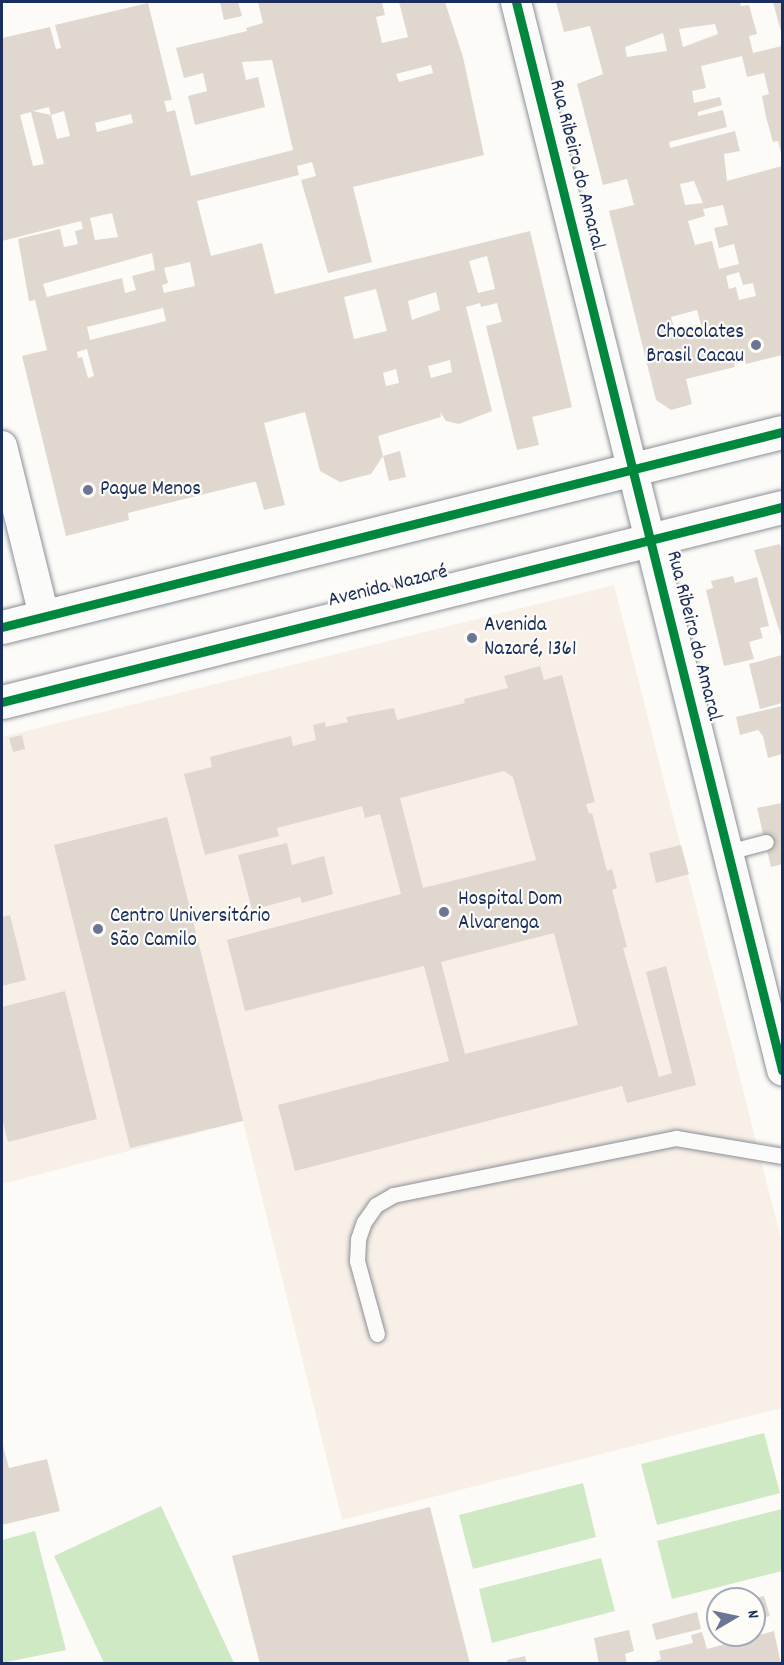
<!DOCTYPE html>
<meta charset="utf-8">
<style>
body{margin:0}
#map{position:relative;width:784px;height:1665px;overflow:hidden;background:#fcfbf8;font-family:Dekko,sans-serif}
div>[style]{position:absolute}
.built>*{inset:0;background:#f8efe7}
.green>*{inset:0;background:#cfe9c5}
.building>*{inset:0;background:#e0d7cf}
.roads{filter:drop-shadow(0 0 2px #8c9097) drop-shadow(0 0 2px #8c9097)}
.service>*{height:15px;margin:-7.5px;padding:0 7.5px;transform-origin:7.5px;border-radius:7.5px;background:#fbfbf9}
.minor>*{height:30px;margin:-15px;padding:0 15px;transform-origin:15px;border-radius:15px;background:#fbfbf9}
.secondary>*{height:33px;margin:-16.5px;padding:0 16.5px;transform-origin:16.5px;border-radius:16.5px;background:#fbfbf9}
.cycleway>*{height:9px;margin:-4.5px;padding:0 4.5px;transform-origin:4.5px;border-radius:4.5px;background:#00873e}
.dots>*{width:16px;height:16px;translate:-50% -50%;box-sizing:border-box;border:3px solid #fdfcf7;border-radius:50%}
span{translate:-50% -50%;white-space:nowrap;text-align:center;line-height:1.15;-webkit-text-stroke:4.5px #fdfcf7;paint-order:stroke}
.street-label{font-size:21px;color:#1b2f5e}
.poi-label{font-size:21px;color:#1b2f5e}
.right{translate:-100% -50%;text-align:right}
.left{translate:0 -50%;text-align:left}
.frame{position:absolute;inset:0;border:3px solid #1b2f5e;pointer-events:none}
.north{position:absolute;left:706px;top:1587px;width:60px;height:60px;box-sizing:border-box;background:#fdfcf7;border:2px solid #a3aaba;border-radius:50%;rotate:81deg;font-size:16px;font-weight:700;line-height:24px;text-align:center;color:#1b2f5e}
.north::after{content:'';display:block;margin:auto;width:21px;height:27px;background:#6a7694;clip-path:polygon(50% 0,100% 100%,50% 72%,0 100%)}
</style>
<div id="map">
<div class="built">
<i style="clip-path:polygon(614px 585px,782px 1243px,782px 1408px,342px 1520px,243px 1121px,2px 1184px,2px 737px)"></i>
</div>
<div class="green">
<i style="clip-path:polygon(764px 1433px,780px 1493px,657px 1525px,641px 1464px)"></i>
<i style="clip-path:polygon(583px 1483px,596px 1537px,473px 1569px,459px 1515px)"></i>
<i style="clip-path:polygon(161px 1506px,234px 1663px,104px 1663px,54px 1556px)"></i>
<i style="clip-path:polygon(782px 1509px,782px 1571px,672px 1599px,657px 1541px)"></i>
<i style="clip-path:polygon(35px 1531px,66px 1650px,2px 1663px,2px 1540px)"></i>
<i style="clip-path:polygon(601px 1558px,615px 1611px,492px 1643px,479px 1589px)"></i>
</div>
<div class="building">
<i style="clip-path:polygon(220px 2px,238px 2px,242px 16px,224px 20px)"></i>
<i style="clip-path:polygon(evenodd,258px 2px,382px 2px,385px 15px,376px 17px,382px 43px,408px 37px,399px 2px,445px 2px,463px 57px,484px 155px,353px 187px,372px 262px,328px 273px,301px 180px,316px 176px,312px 162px,297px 166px,299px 175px,197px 201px,211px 256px,262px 243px,275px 294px,530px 231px,572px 407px,532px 417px,539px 445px,517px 450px,486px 326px,502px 322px,497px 303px,481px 307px,480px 303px,466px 307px,492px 411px,459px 424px,446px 421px,440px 412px,441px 417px,378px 436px,383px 456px,400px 451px,406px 477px,389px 481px,383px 456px,371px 474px,340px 482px,320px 471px,305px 412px,264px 423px,285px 505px,264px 510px,256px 482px,253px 482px,128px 513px,129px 520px,66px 536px,22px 356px,47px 350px,35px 300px,29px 301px,18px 239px,60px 229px,64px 247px,78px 244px,75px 231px,83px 229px,81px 221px,2px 241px,2px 38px,50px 27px,56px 49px,61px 48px,55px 25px,148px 3px,172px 100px,164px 101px,167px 112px,175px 110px,191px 176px,293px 150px,272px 60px,242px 62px,246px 80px,258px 77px,265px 107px,195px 125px,188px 96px,207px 91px,203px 73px,184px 78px,176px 48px,247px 31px,246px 28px,263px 23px,258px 2px,431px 65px,433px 73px,399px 82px,396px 74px,431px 65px,258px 2px,49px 107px,51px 115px,64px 111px,70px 136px,57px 139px,51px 115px,33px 111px,49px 107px,258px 2px,31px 112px,44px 164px,33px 166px,20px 115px,31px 112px,258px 2px,131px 114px,133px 123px,97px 132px,95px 123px,131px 114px,258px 2px,112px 213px,118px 237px,95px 240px,90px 218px,112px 213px,258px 2px,152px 253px,155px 270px,132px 276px,136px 290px,125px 293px,122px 278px,47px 297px,43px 284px,152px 253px,258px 2px,487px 256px,495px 289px,478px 293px,469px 261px,487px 256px,258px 2px,190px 262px,195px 286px,164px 293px,162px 285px,168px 283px,164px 268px,190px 262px,258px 2px,376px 289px,387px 331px,354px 339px,344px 297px,376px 289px,258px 2px,436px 292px,440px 310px,412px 320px,408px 301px,436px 292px,258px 2px,163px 308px,166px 321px,90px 340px,87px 327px,163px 308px,258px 2px,87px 349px,94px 376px,88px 378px,82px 357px,78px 358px,77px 352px,87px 349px,258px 2px,450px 360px,452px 372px,431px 378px,428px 366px,450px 360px,258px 2px,396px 369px,399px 383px,386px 386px,383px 373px,396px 369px)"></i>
<i style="clip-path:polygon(evenodd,556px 2px,740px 2px,741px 6px,749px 5px,757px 34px,749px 36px,753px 53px,782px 46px,782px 157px,778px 141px,773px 142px,766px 117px,762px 96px,769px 94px,764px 73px,747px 77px,742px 56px,701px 66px,706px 88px,692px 91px,694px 103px,720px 97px,722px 105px,698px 112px,698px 116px,723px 110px,727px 127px,669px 142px,670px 148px,735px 131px,740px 151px,724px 154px,727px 181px,782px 166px,782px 355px,746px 364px,744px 355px,733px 358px,735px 367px,686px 379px,692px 404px,671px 410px,656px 400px,609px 211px,634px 205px,627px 179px,603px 185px,577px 84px,603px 74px,590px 26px,564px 32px,556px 2px,715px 24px,718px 34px,683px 47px,679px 29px,715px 24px,556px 2px,663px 33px,667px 51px,627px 57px,625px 47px,663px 33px,556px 2px,694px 181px,703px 203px,685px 205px,680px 184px,694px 181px,556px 2px,723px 205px,728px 225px,714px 228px,719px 248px,734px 244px,739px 264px,719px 269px,712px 241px,695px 245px,688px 221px,705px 216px,703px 209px,723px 205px,556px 2px,739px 272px,743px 285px,753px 283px,756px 296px,739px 300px,736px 287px,729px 289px,726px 276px,739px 272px,556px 2px,697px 310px,701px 325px,674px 328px,671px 317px,697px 310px)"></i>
<i style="clip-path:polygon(773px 2px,782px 2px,782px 35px)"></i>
<i style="clip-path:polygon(780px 544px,782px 554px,782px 639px,754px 550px)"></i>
<i style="clip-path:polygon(733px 576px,735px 583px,757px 577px,769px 626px,760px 628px,763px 638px,749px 642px,754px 659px,724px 666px,706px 590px,713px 588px,711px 581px)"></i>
<i style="clip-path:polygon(782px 655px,782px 703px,760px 709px,749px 664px)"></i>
<i style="clip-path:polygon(evenodd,540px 666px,544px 680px,562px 675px,595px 802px,586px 804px,589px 814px,592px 813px,607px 871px,612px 869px,617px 888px,612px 890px,627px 947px,623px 948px,659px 1077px,672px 1073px,646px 972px,666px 966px,696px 1085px,627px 1103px,622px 1086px,295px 1171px,278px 1105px,449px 1061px,424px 966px,245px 1011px,227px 940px,401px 894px,380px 814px,365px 818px,362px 806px,277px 828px,279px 836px,205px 855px,184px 774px,212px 767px,210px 757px,291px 736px,293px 746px,316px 740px,313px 725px,325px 722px,326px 727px,348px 722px,346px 717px,394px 708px,397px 720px,465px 703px,464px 699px,508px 688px,504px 676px,540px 666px,504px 771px,513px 777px,536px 860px,423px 888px,400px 798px,504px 771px,540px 666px,554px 933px,578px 1025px,465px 1054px,441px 962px,554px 933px)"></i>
<i style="clip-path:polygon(782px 706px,782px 754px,768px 758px,763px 736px,758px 730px,740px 735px,736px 717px)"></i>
<i style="clip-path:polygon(22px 735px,25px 749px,13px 752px,9px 738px)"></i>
<i style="clip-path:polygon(782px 803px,782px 864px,771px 867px,757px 808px)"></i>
<i style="clip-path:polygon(167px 817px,243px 1121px,130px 1148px,54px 845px)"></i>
<i style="clip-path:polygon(287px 843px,292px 865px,324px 856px,333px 894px,302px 903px,300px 897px,252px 910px,238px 855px)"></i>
<i style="clip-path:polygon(681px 845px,689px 874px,656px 883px,649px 853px)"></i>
<i style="clip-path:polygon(10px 915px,26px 980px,2px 986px,2px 917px)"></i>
<i style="clip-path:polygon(65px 991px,97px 1119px,8px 1142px,2px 1118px,2px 1007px)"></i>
<i style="clip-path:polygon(2px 1442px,9px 1468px,47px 1459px,60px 1511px,2px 1525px)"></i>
<i style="clip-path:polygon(430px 1507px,470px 1664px,260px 1664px,232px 1556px)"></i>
<i style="clip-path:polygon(764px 1596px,770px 1616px,754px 1620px,754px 1598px)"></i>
<i style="clip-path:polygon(697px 1612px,701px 1629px,656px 1640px,652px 1624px)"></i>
<i style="clip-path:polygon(629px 1630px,634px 1651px,625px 1654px,627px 1664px,599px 1664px,594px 1638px)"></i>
<i style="clip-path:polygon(774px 1631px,781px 1664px,649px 1664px,661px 1659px,659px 1651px,693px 1643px,691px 1635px,702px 1632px,707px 1649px)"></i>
<i style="clip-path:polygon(525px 1656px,527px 1664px,508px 1664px,507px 1660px)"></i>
</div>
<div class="roads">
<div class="service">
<i style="left:728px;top:852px;width:39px;rotate:-15deg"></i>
<i style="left:377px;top:1334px;width:76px;rotate:-105.3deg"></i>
<i style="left:357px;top:1261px;width:22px;rotate:-87deg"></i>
<i style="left:358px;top:1239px;width:18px;rotate:-71deg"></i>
<i style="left:364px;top:1222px;width:21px;rotate:-55deg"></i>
<i style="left:376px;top:1205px;width:20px;rotate:-30deg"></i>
<i style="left:393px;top:1195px;width:289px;rotate:-11.4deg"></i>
<i style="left:676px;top:1138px;width:108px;rotate:9.6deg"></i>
</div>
<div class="minor">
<i style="left:516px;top:2px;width:1101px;rotate:76.01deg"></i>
<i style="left:2px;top:446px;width:175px;rotate:76.1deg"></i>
</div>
<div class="secondary">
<i style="left:2px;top:627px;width:804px;rotate:-14.04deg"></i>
<i style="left:2px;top:702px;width:804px;rotate:-14.04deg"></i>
</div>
</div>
<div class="cycleway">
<i style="left:516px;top:2px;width:1101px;rotate:76.01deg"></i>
<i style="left:2px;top:627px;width:804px;rotate:-14.04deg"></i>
<i style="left:2px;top:702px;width:804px;rotate:-14.04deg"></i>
</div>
<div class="dots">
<i style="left:756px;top:345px;background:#6a7694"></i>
<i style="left:88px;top:490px;background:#6a7694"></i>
<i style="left:472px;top:638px;background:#6a7694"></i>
<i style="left:444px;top:912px;background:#6a7694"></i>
<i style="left:98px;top:929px;background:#6a7694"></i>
</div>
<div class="street-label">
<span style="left:576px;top:165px;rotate:76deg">Rua Ribeiro do Amaral</span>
<span style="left:388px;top:587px;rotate:-14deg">Avenida Nazaré</span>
<span style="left:693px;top:636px;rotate:76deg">Rua Ribeiro do Amaral</span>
</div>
<div class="poi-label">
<span class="right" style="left:744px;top:345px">Chocolates<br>Brasil Cacau</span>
<span class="left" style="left:100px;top:490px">Pague Menos</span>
<span class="left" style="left:484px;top:638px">Avenida<br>Nazaré, 1361</span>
<span class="left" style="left:458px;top:912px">Hospital Dom<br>Alvarenga</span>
<span class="left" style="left:110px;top:929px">Centro Universitário<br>São Camilo</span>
</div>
<div class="frame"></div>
<div class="north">N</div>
</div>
